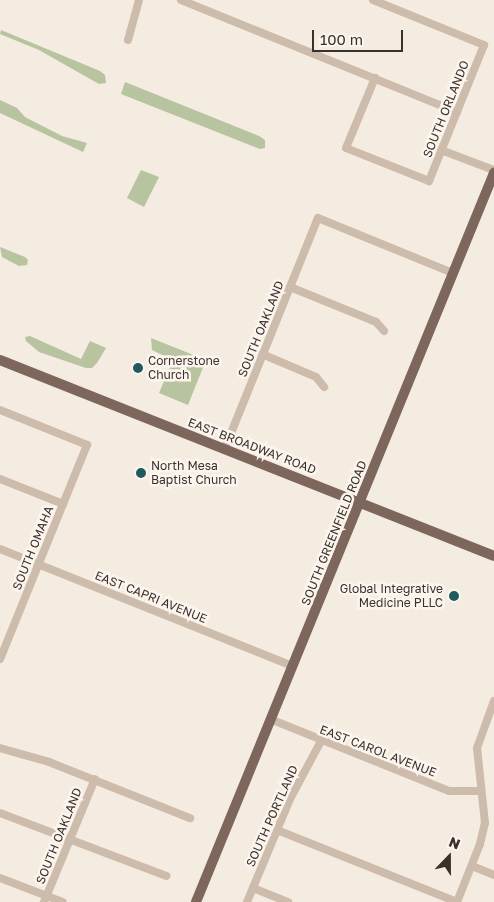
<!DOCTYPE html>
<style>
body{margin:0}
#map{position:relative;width:494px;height:902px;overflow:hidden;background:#f4ebe1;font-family:"Golos Text",sans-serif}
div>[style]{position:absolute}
.green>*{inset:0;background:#b8c4a0}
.minor>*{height:8px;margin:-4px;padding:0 4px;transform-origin:4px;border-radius:4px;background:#cdbbac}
.major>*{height:10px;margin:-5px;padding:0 5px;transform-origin:5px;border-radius:5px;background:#7d675c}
.dots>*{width:14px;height:14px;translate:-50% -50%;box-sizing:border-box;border:2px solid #fbf5ee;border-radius:50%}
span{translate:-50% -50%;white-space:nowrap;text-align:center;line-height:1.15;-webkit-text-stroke:5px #fbf5ee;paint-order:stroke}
.street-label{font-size:12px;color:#3b302b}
.poi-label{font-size:12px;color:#3b302b}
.left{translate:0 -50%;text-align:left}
.right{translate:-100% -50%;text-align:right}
.north{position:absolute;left:424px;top:832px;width:50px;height:50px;-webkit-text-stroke:4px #fbf5ee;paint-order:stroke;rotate:22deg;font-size:14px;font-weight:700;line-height:20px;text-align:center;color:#3b302b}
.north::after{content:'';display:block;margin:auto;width:18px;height:22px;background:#3b302b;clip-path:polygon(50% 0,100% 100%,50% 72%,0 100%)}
.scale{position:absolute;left:312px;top:30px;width:91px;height:22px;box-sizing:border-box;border:2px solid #3b302b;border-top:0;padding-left:6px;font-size:15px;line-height:18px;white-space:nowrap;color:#3b302b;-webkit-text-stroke:4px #fbf5ee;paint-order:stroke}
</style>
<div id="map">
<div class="green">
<i style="clip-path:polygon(1px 30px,100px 71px,105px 75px,106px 83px,99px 84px,39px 50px,0 34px)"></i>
<i style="clip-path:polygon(125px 82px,259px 136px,265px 140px,265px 148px,260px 149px,121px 94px)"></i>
<i style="clip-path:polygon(0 100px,17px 108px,25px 117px,62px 136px,87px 143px,83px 152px,0 113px)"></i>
<i style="clip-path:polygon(141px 170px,159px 177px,144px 207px,127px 198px)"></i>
<i style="clip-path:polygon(0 247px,25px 257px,28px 260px,27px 265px,19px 266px,2px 257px)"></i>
<i style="clip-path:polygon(30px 336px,81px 359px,90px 341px,106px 348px,97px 363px,92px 368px,86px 368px,39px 352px,26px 341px,25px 337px)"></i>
<i style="clip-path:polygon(151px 338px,206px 360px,188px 405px,159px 393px,173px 360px,152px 350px)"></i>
</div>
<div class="minor">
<i style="left:181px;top:0;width:298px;rotate:22.1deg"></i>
<i style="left:373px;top:0;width:120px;rotate:22.1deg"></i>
<i style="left:484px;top:45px;width:147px;rotate:112deg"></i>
<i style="left:429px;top:181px;width:89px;rotate:-158.3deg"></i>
<i style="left:346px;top:148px;width:76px;rotate:-67.5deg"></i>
<i style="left:128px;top:40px;width:41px;rotate:-74.6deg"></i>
<i style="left:441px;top:150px;width:57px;rotate:20.7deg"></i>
<i style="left:290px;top:287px;width:93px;rotate:22.1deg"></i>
<i style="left:376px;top:322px;width:12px;rotate:48deg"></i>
<i style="left:262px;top:354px;width:59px;rotate:23.1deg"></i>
<i style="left:316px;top:377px;width:13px;rotate:51deg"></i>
<i style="left:0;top:410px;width:94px;rotate:21.9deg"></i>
<i style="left:87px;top:445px;width:231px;rotate:112.1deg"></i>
<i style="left:225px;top:448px;width:248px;rotate:-68deg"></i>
<i style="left:318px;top:218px;width:146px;rotate:22.2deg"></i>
<i style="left:0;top:479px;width:68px;rotate:21.6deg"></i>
<i style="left:0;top:549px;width:315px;rotate:21.8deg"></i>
<i style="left:270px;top:719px;width:193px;rotate:21.9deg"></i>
<i style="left:449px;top:791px;width:30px"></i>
<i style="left:0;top:748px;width:51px;rotate:15.9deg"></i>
<i style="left:49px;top:762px;width:152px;rotate:21.7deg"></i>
<i style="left:0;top:813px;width:178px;rotate:20.7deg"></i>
<i style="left:277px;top:830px;width:194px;rotate:21.8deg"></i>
<i style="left:472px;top:866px;width:24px;rotate:22deg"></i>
<i style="left:0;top:878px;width:67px;rotate:20.9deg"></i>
<i style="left:253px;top:888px;width:38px;rotate:22deg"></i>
<i style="left:44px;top:902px;width:133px;rotate:-67.5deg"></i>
<i style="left:247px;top:902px;width:114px;rotate:-67.3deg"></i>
<i style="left:291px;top:797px;width:64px;rotate:-61.8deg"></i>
<i style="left:457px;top:902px;width:62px;rotate:-68.4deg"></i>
<i style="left:480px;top:844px;width:22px;rotate:-77deg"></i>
<i style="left:485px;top:823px;width:75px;rotate:-96.1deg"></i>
<i style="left:477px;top:748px;width:50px;rotate:-70.1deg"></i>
</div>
<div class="major">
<i style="left:0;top:360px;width:531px;rotate:21.64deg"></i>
<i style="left:196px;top:902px;width:788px;rotate:-67.77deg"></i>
</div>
<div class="dots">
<i style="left:138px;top:368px;background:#1f5a5e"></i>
<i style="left:141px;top:473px;background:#1f5a5e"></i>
<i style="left:454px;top:596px;background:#1f5a5e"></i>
</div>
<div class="street-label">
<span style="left:446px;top:109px;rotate:-68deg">SOUTH ORLANDO</span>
<span style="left:261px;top:329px;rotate:-68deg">SOUTH OAKLAND</span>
<span style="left:252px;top:446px;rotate:21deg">EAST BROADWAY ROAD</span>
<span style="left:334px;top:533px;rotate:-68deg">SOUTH GREENFIELD ROAD</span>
<span style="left:33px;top:548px;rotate:-68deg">SOUTH OMAHA</span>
<span style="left:151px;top:597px;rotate:22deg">EAST CAPRI AVENUE</span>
<span style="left:378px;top:751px;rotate:21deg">EAST CAROL AVENUE</span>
<span style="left:272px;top:816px;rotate:-66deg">SOUTH PORTLAND</span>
<span style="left:59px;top:836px;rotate:-68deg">SOUTH OAKLAND</span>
</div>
<div class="poi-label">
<span class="left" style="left:148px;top:368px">Cornerstone<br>Church</span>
<span class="left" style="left:151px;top:473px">North Mesa<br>Baptist Church</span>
<span class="right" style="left:443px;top:596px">Global Integrative<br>Medicine PLLC</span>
</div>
<div class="north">N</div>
<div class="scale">100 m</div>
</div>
